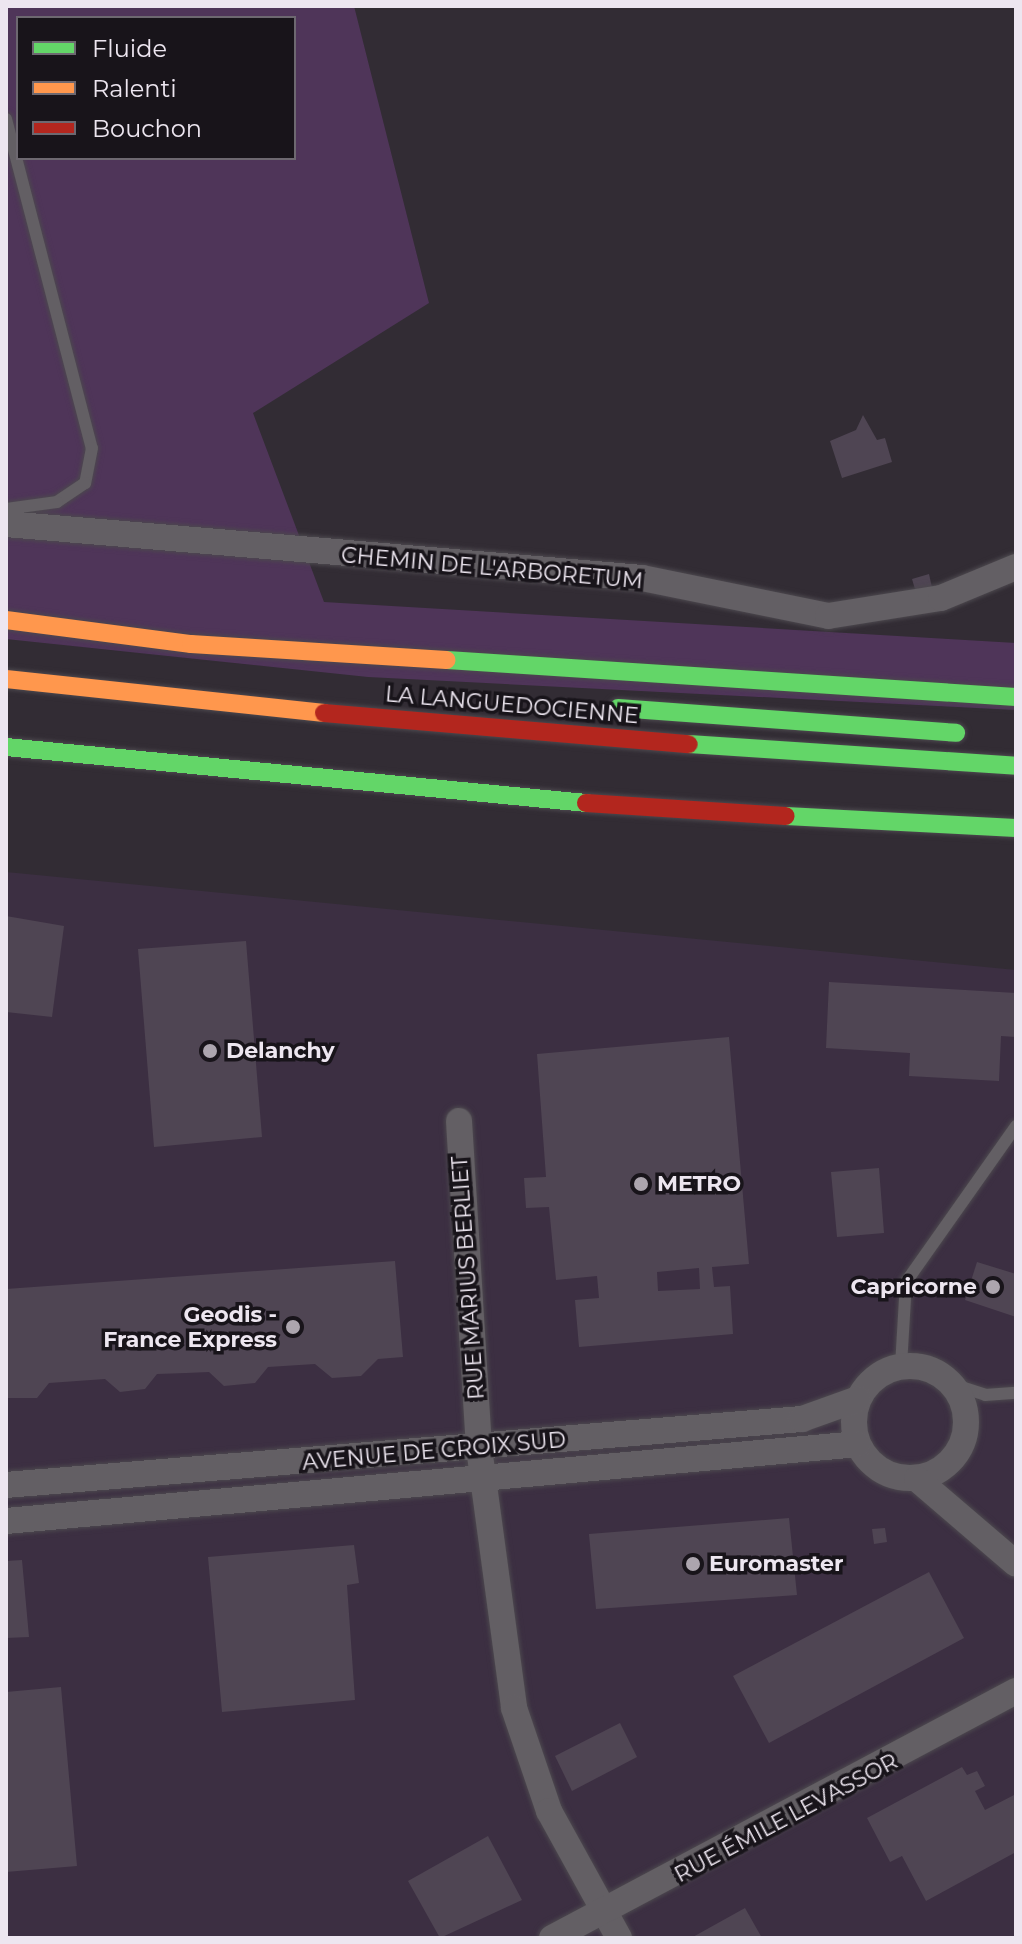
<!DOCTYPE html>
<meta charset="utf-8">
<style>
body{margin:0}
#map{position:relative;width:1022px;height:1944px;overflow:hidden;background:#322c34;font-family:Montserrat,sans-serif}
div>[style]{position:absolute}
.built>*{inset:0;background:#3c2f42}
.green>*{inset:0;background:#4f3559}
.building>*{inset:0;background:#4f4553}
.roads{filter:drop-shadow(0 0 2px #4c484e) drop-shadow(0 0 2px #4c484e)}
.lane>*{height:12px;margin:-6px;padding:0 6px;transform-origin:6px;border-radius:6px;background:#635f64}
.street>*{height:26px;margin:-13px;padding:0 13px;transform-origin:13px;border-radius:13px;background:#635f64}
.street>.ring{margin:-13px;padding:0;box-sizing:content-box;background:none;border:26px solid #635f64;border-radius:50%}
.fast>*{height:18px;margin:-9px;padding:0 9px;transform-origin:9px;border-radius:9px;background:#63d668}
.slow>*{height:18px;margin:-9px;padding:0 9px;transform-origin:9px;border-radius:9px;background:#ff974d}
.jam>*{height:18px;margin:-9px;padding:0 9px;transform-origin:9px;border-radius:9px;background:#b3261e}
.dots>*{width:22px;height:22px;translate:-50% -50%;box-sizing:border-box;border:4px solid #18141a;border-radius:50%}
span{translate:-50% -50%;white-space:nowrap;text-align:center;line-height:1.15;-webkit-text-stroke:7px #18141a;paint-order:stroke}
.street-label{font-size:22px;color:#ede6f0}
.poi-label{font-size:22px;color:#ede6f0;font-weight:700}
.left{translate:0 -50%;text-align:left}
.right{translate:-100% -50%;text-align:right}
.frame{position:absolute;inset:0;border:8px solid #ede6f0;pointer-events:none}
.legend{position:absolute;left:16px;top:16px;width:280px;height:144px;box-sizing:border-box;background:#18141a;border:2px solid #6d6870;margin:0;padding:10px 14px;list-style:none;font-size:24px;color:#ede6f0}
.legend li{display:flex;align-items:center;gap:16px;height:40px}
.legend b{width:40px;border:2px solid #6d6870}
</style>
<div id="map">
<div class="built">
<i style="clip-path:polygon(6px 872px,1016px 970px,1016px 1938px,6px 1938px)"></i>
</div>
<div class="green">
<i style="clip-path:polygon(evenodd,6px 6px,354px 6px,429px 303px,253px 413px,324px 602px,1016px 643px,1016px 710px,368px 677px,6px 639px,6px 6px,18px 18px,294px 18px,294px 158px,18px 158px,18px 18px)"></i>
</div>
<div class="building">
<i style="clip-path:polygon(863px 415px,877px 440px,885px 438px,892px 462px,842px 478px,830px 441px,856px 430px)"></i>
<i style="clip-path:polygon(929px 574px,933px 592px,917px 596px,912px 579px)"></i>
<i style="clip-path:polygon(6px 916px,64px 926px,52px 1017px,6px 1012px)"></i>
<i style="clip-path:polygon(246px 941px,262px 1137px,154px 1147px,138px 949px)"></i>
<i style="clip-path:polygon(829px 982px,1016px 993px,1016px 1037px,1001px 1036px,999px 1081px,909px 1076px,910px 1053px,826px 1048px)"></i>
<i style="clip-path:polygon(evenodd,729px 1037px,749px 1264px,712px 1267px,714px 1287px,730px 1286px,733px 1334px,579px 1347px,575px 1300px,599px 1298px,597px 1276px,556px 1280px,549px 1207px,526px 1208px,524px 1178px,546px 1177px,537px 1054px,729px 1037px,699px 1268px,700px 1289px,658px 1291px,657px 1272px,699px 1268px)"></i>
<i style="clip-path:polygon(879px 1168px,884px 1233px,837px 1237px,831px 1172px)"></i>
<i style="clip-path:polygon(395px 1261px,403px 1357px,378px 1359px,361px 1376px,332px 1378px,315px 1364px,268px 1367px,255px 1383px,224px 1386px,209px 1372px,186px 1373px,157px 1374px,145px 1389px,120px 1392px,105px 1379px,49px 1383px,37px 1398px,6px 1398px,6px 1289px)"></i>
<i style="clip-path:polygon(977px 1262px,1016px 1274px,1016px 1317px,965px 1300px)"></i>
<i style="clip-path:polygon(789px 1518px,797px 1595px,596px 1609px,589px 1534px)"></i>
<i style="clip-path:polygon(885px 1528px,887px 1542px,874px 1544px,872px 1529px)"></i>
<i style="clip-path:polygon(354px 1545px,359px 1583px,347px 1585px,355px 1700px,222px 1712px,208px 1557px)"></i>
<i style="clip-path:polygon(22px 1560px,29px 1637px,6px 1638px,6px 1561px)"></i>
<i style="clip-path:polygon(929px 1572px,964px 1638px,769px 1743px,733px 1676px)"></i>
<i style="clip-path:polygon(61px 1687px,77px 1866px,6px 1872px,6px 1692px)"></i>
<i style="clip-path:polygon(620px 1723px,637px 1757px,572px 1791px,555px 1756px)"></i>
<i style="clip-path:polygon(962px 1767px,967px 1775px,977px 1771px,985px 1786px,975px 1791px,985px 1810px,1016px 1794px,1016px 1852px,926px 1901px,902px 1856px,890px 1862px,867px 1818px)"></i>
<i style="clip-path:polygon(488px 1836px,522px 1900px,440px 1938px,408px 1881px)"></i>
<i style="clip-path:polygon(745px 1908px,762px 1938px,691px 1938px)"></i>
</div>
<div class="roads">
<div class="lane">
<i style="left:6px;top:119px;width:340px;rotate:75.4deg"></i>
<i style="left:92px;top:448px;width:36px;rotate:101deg"></i>
<i style="left:85px;top:483px;width:34px;rotate:146deg"></i>
<i style="left:57px;top:502px;width:51px;rotate:172.2deg"></i>
<i style="left:901px;top:1366px;width:84px;rotate:-86.6deg"></i>
<i style="left:906px;top:1282px;width:191px;rotate:-54.8deg"></i>
<i style="left:952px;top:1384px;width:35px;rotate:18deg"></i>
<i style="left:985px;top:1395px;width:31px;rotate:-4deg"></i>
</div>
<div class="street">
<i style="left:6px;top:524px;width:638px;rotate:4.85deg"></i>
<i style="left:642px;top:578px;width:190px;rotate:11.5deg"></i>
<i style="left:828px;top:616px;width:114px;rotate:-9.1deg"></i>
<i style="left:941px;top:598px;width:81px;rotate:-22.5deg"></i>
<i style="left:459px;top:1121px;width:328px;rotate:86.5deg"></i>
<i style="left:479px;top:1448px;width:262px;rotate:82.3deg"></i>
<i style="left:514px;top:1708px;width:109px;rotate:71.2deg"></i>
<i style="left:549px;top:1811px;width:145px;rotate:61.1deg"></i>
<i class="ring" style="left:854px;top:1366px;width:86px;height:86px"></i>
<i style="left:917px;top:1479px;width:130px;rotate:40.6deg"></i>
<i style="left:6px;top:1485px;width:799px;rotate:-4.74deg"></i>
<i style="left:802px;top:1419px;width:59px;rotate:-19.7deg"></i>
<i style="left:6px;top:1521px;width:855px;rotate:-5.16deg"></i>
<i style="left:552px;top:1938px;width:526px;rotate:-28.03deg"></i>
</div>
<div class="fast">
<i style="left:447px;top:660px;width:570px;rotate:3.72deg"></i>
<i style="left:618px;top:708px;width:339px;rotate:4.2deg"></i>
<i style="left:689px;top:744px;width:328px;rotate:3.8deg"></i>
<i style="left:6px;top:747px;width:583px;rotate:5.51deg"></i>
<i style="left:786px;top:816px;width:230px;rotate:3deg"></i>
</div>
<div class="slow">
<i style="left:6px;top:620px;width:187px;rotate:7.4deg"></i>
<i style="left:191px;top:644px;width:256px;rotate:3.6deg"></i>
<i style="left:6px;top:679px;width:320px;rotate:6.1deg"></i>
</div>
<div class="jam">
<i style="left:324px;top:713px;width:366px;rotate:4.9deg"></i>
<i style="left:586px;top:803px;width:200px;rotate:3.7deg"></i>
</div>
</div>
<div class="dots">
<i style="left:210px;top:1051px;background:#aca5ae"></i>
<i style="left:641px;top:1184px;background:#aca5ae"></i>
<i style="left:993px;top:1287px;background:#aca5ae"></i>
<i style="left:293px;top:1327px;background:#aca5ae"></i>
<i style="left:693px;top:1564px;background:#aca5ae"></i>
</div>
<div class="street-label">
<span style="left:492px;top:568px;rotate:5deg">CHEMIN DE L'ARBORETUM</span>
<span style="left:512px;top:705px;rotate:5deg">LA LANGUEDOCIENNE</span>
<span style="left:468px;top:1278px;rotate:-94deg">RUE MARIUS BERLIET</span>
<span style="left:434px;top:1451px;rotate:-5deg">AVENUE DE CROIX SUD</span>
<span style="left:786px;top:1818px;rotate:-28deg">RUE ÉMILE LEVASSOR</span>
</div>
<div class="poi-label">
<span class="left" style="left:226px;top:1051px">Delanchy</span>
<span class="left" style="left:657px;top:1184px">METRO</span>
<span class="right" style="left:977px;top:1287px">Capricorne</span>
<span class="right" style="left:277px;top:1327px">Geodis -<br>France Express</span>
<span class="left" style="left:709px;top:1564px">Euromaster</span>
</div>
<div class="frame"></div>
<ul class="legend">
<li><b style="height:10px;background:#63d668"></b>Fluide</li>
<li><b style="height:10px;background:#ff974d"></b>Ralenti</li>
<li><b style="height:10px;background:#b3261e"></b>Bouchon</li>
</ul>
</div>
